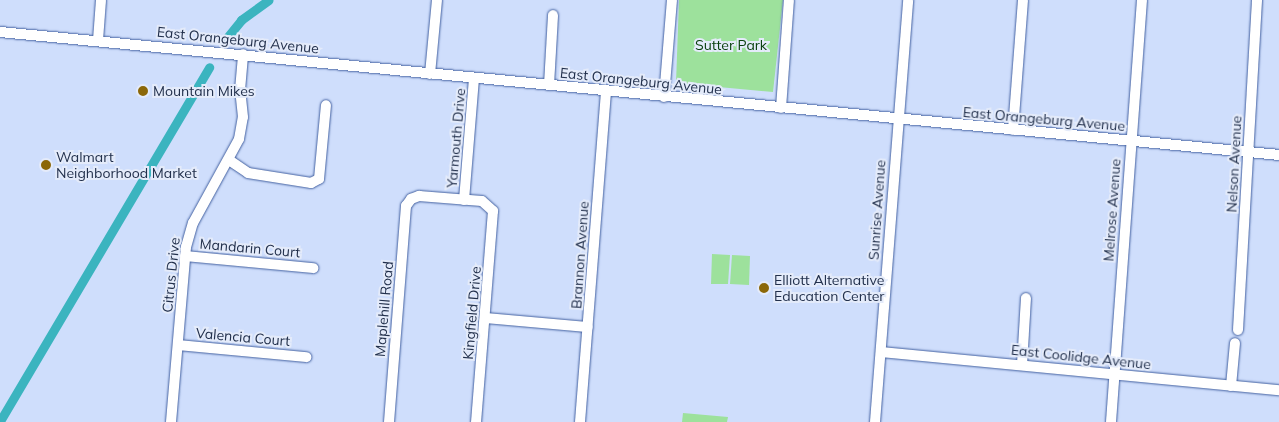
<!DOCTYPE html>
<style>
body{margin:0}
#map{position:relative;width:1279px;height:422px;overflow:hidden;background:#cfdefc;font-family:Mulish,sans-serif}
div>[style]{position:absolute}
.green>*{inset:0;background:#9de19c}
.canal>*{height:9px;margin:-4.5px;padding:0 4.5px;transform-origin:4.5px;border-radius:4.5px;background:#3bb4bf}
.roads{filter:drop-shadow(0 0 1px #4361a1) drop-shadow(0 0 1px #4361a1)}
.minor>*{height:10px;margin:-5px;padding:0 5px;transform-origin:5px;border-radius:5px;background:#fff}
.dots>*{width:14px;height:14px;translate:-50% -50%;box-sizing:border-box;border:2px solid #e4ebfa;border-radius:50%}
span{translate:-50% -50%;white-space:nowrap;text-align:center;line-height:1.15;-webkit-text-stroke:4px #e4ebfa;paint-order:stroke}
.street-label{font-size:14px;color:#22304c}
.park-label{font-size:14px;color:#09400d}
.poi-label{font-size:14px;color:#22304c}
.left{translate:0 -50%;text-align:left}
</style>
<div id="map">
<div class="green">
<i style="clip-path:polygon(679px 0,783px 0,773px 92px,676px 83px)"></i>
<i style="clip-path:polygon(712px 254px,730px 255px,728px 284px,711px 284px)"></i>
<i style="clip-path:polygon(732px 255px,750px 256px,749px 285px,730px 284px)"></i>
<i style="clip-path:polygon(683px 413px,728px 417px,727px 422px,682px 422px)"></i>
</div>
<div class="canal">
<i style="left:225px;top:40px;width:26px;rotate:-51deg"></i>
<i style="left:241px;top:20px;width:34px;rotate:-36deg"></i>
<i style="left:0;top:421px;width:411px;rotate:-59.4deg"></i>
</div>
<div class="roads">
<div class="minor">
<i style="left:0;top:32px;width:1285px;rotate:5.49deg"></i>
<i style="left:98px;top:40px;width:40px;rotate:-85.7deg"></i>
<i style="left:430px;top:74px;width:74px;rotate:-84.6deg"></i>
<i style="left:549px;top:85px;width:70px;rotate:-86.7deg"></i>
<i style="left:664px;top:97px;width:97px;rotate:-85.3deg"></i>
<i style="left:781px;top:108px;width:108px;rotate:-85.8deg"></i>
<i style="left:1013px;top:130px;width:130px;rotate:-85.6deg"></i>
<i style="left:229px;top:160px;width:23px;rotate:34deg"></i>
<i style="left:248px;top:173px;width:64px;rotate:9deg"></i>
<i style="left:311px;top:183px;width:9px;rotate:-27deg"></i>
<i style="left:319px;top:179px;width:74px;rotate:-84.6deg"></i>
<i style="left:464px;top:200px;width:122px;rotate:-85.3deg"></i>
<i style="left:185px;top:256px;width:129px;rotate:5.4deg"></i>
<i style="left:485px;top:318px;width:103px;rotate:5deg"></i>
<i style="left:1238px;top:330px;width:331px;rotate:-86.7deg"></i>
<i style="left:178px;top:345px;width:129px;rotate:5.4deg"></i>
<i style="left:881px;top:352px;width:400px;rotate:5.5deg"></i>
<i style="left:1022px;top:365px;width:67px;rotate:-86.6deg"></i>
<i style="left:1231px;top:386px;width:43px;rotate:-84.7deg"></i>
<i style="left:171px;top:422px;width:176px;rotate:-85.1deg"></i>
<i style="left:186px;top:247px;width:25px;rotate:-74deg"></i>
<i style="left:193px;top:223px;width:96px;rotate:-61.3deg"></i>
<i style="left:239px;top:139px;width:22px;rotate:-80deg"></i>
<i style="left:243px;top:117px;width:27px;rotate:-96deg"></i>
<i style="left:240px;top:90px;width:36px;rotate:-85deg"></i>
<i style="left:389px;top:422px;width:217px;rotate:-85.5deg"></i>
<i style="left:406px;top:206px;width:9px;rotate:-54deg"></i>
<i style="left:411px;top:199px;width:9px;rotate:-21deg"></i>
<i style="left:419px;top:196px;width:63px;rotate:4.5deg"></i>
<i style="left:482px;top:201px;width:15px;rotate:42deg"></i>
<i style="left:493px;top:211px;width:212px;rotate:94.6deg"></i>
<i style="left:580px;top:422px;width:332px;rotate:-85.5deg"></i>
<i style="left:875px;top:422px;width:423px;rotate:-85.5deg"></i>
<i style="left:1111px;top:422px;width:423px;rotate:-85.8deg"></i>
</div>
</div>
<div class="dots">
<i style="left:143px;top:91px;background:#8b6708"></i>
<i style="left:46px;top:165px;background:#8b6708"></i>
<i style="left:764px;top:288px;background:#8b6708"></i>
</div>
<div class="street-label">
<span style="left:238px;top:40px;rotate:6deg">East Orangeburg Avenue</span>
<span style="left:641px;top:81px;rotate:6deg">East Orangeburg Avenue</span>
<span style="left:1044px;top:119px;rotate:5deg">East Orangeburg Avenue</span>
<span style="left:456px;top:138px;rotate:-85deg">Yarmouth Drive</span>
<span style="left:1234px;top:164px;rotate:-87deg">Nelson Avenue</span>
<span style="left:877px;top:210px;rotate:-86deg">Sunrise Avenue</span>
<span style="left:1112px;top:210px;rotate:-86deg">Melrose Avenue</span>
<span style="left:250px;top:248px;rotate:5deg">Mandarin Court</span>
<span style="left:580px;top:255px;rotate:-86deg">Brannon Avenue</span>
<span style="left:171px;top:275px;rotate:-84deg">Citrus Drive</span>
<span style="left:384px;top:309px;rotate:-85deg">Maplehill Road</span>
<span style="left:472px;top:313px;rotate:-85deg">Kingfield Drive</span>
<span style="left:243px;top:337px;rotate:5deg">Valencia Court</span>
<span style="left:1081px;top:357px;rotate:6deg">East Coolidge Avenue</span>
</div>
<div class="park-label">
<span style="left:731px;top:45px">Sutter Park</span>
</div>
<div class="poi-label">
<span class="left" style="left:153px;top:91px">Mountain Mikes</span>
<span class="left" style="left:56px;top:165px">Walmart<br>Neighborhood Market</span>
<span class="left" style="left:774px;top:288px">Elliott Alternative<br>Education Center</span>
</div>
</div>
